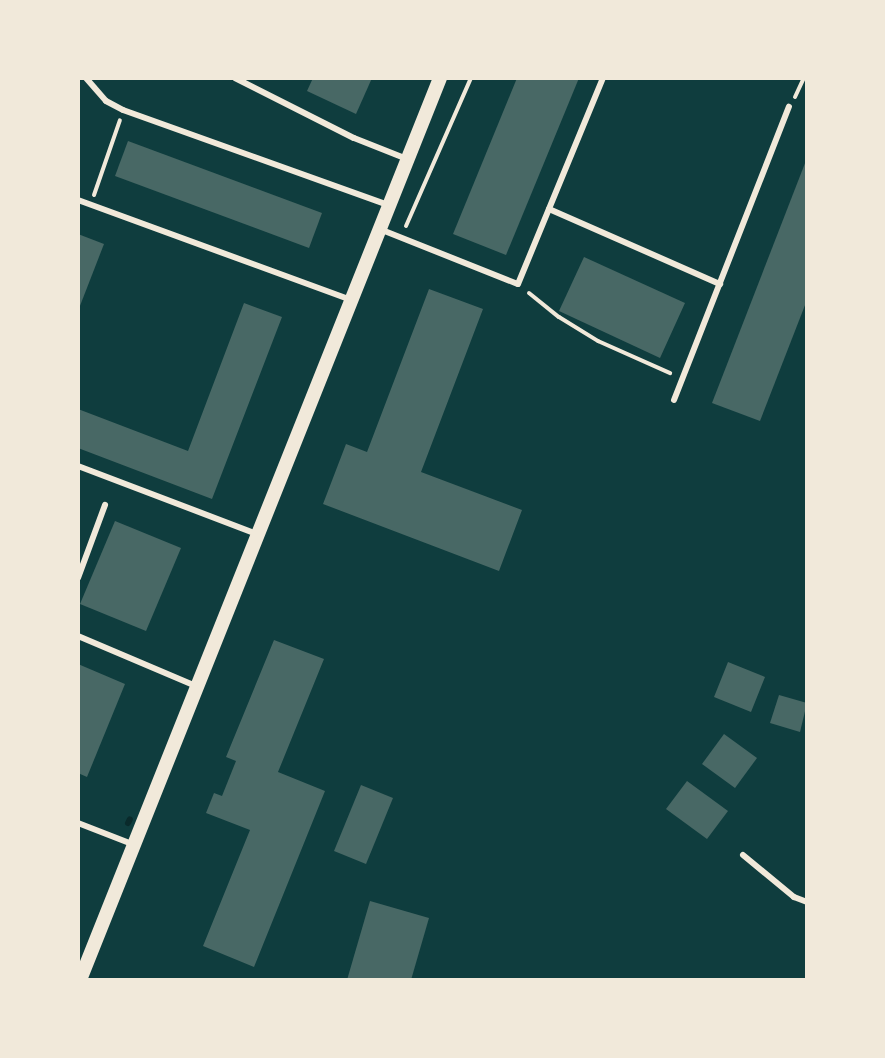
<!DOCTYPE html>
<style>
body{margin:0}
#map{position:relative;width:885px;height:1058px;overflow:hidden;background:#0f3d3e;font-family:"Alegreya Sans",sans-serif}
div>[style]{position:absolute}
.stream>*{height:6px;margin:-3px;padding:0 3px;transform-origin:3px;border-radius:3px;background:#0a2a2b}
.building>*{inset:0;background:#486865}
.path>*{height:4px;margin:-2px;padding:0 2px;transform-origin:2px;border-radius:2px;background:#f1e9da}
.service>*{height:6px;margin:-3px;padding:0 3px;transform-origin:3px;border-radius:3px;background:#f1e9da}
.tertiary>*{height:14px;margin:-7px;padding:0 7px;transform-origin:7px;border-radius:7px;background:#f1e9da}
span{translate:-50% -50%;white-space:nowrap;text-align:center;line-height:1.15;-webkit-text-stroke:8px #f1e9da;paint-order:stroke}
.frame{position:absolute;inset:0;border:80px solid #f1e9da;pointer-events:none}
</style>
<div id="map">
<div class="stream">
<i style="left:128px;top:823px;width:4px;rotate:-63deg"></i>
</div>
<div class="building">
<i style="clip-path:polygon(313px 78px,372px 78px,356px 114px,307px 91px)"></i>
<i style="clip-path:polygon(517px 78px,579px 78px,506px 255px,453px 234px)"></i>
<i style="clip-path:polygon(128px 141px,322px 213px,309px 248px,115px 176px)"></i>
<i style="clip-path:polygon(807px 158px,807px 300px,760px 421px,712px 403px)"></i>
<i style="clip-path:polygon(78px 234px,104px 244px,78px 311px)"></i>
<i style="clip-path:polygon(584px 257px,685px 303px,660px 358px,559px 311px)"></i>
<i style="clip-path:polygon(429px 289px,483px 309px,421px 472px,522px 510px,499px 571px,323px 504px,346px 444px,367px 452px)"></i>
<i style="clip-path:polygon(244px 303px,282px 317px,212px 499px,78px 448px,78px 409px,188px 451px)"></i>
<i style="clip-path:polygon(115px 521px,181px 548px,146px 631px,80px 604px)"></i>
<i style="clip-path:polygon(274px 640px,324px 659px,278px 772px,325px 791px,254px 967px,203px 946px,250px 830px,206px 813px,214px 793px,222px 796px,236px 761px,226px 757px)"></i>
<i style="clip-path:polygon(728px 662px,765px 677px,751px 712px,714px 697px)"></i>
<i style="clip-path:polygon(78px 664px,125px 684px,87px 777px,78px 773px)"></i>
<i style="clip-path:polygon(779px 695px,807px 703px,800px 732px,770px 723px)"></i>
<i style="clip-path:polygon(724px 734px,757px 758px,735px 788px,702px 764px)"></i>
<i style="clip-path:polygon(687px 781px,728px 811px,707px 839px,666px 809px)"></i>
<i style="clip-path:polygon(361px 785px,393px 798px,366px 864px,334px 851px)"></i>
<i style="clip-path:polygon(370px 901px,429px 918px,411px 980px,347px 980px)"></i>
</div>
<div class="path">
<i style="left:795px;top:97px;width:21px;rotate:-65deg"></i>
<i style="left:94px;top:195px;width:79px;rotate:-70.9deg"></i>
<i style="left:406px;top:226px;width:162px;rotate:-66.3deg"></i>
<i style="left:529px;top:293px;width:38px;rotate:39deg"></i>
<i style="left:559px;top:317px;width:46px;rotate:31.6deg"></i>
<i style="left:598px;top:341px;width:79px;rotate:24deg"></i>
</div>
<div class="service">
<i style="left:86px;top:78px;width:30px;rotate:49deg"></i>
<i style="left:106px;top:101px;width:19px;rotate:28deg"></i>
<i style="left:123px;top:110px;width:282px;rotate:19.7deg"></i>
<i style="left:235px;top:78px;width:133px;rotate:26.8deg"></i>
<i style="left:354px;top:138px;width:57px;rotate:21.6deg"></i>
<i style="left:78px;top:200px;width:291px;rotate:20.1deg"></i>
<i style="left:549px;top:209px;width:187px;rotate:23.7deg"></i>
<i style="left:382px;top:230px;width:146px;rotate:21.7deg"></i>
<i style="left:518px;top:284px;width:223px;rotate:-67.6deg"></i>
<i style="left:674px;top:400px;width:315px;rotate:-68.6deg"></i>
<i style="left:78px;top:466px;width:191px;rotate:20.8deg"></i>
<i style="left:78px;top:578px;width:78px;rotate:-69.7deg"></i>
<i style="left:78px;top:636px;width:128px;rotate:23deg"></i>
<i style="left:78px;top:823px;width:58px;rotate:21.3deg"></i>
<i style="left:743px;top:855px;width:66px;rotate:39.5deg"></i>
<i style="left:794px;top:897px;width:14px;rotate:21deg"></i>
</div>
<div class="tertiary">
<i style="left:80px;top:980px;width:971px;rotate:-68.24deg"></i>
</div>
<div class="frame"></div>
</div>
